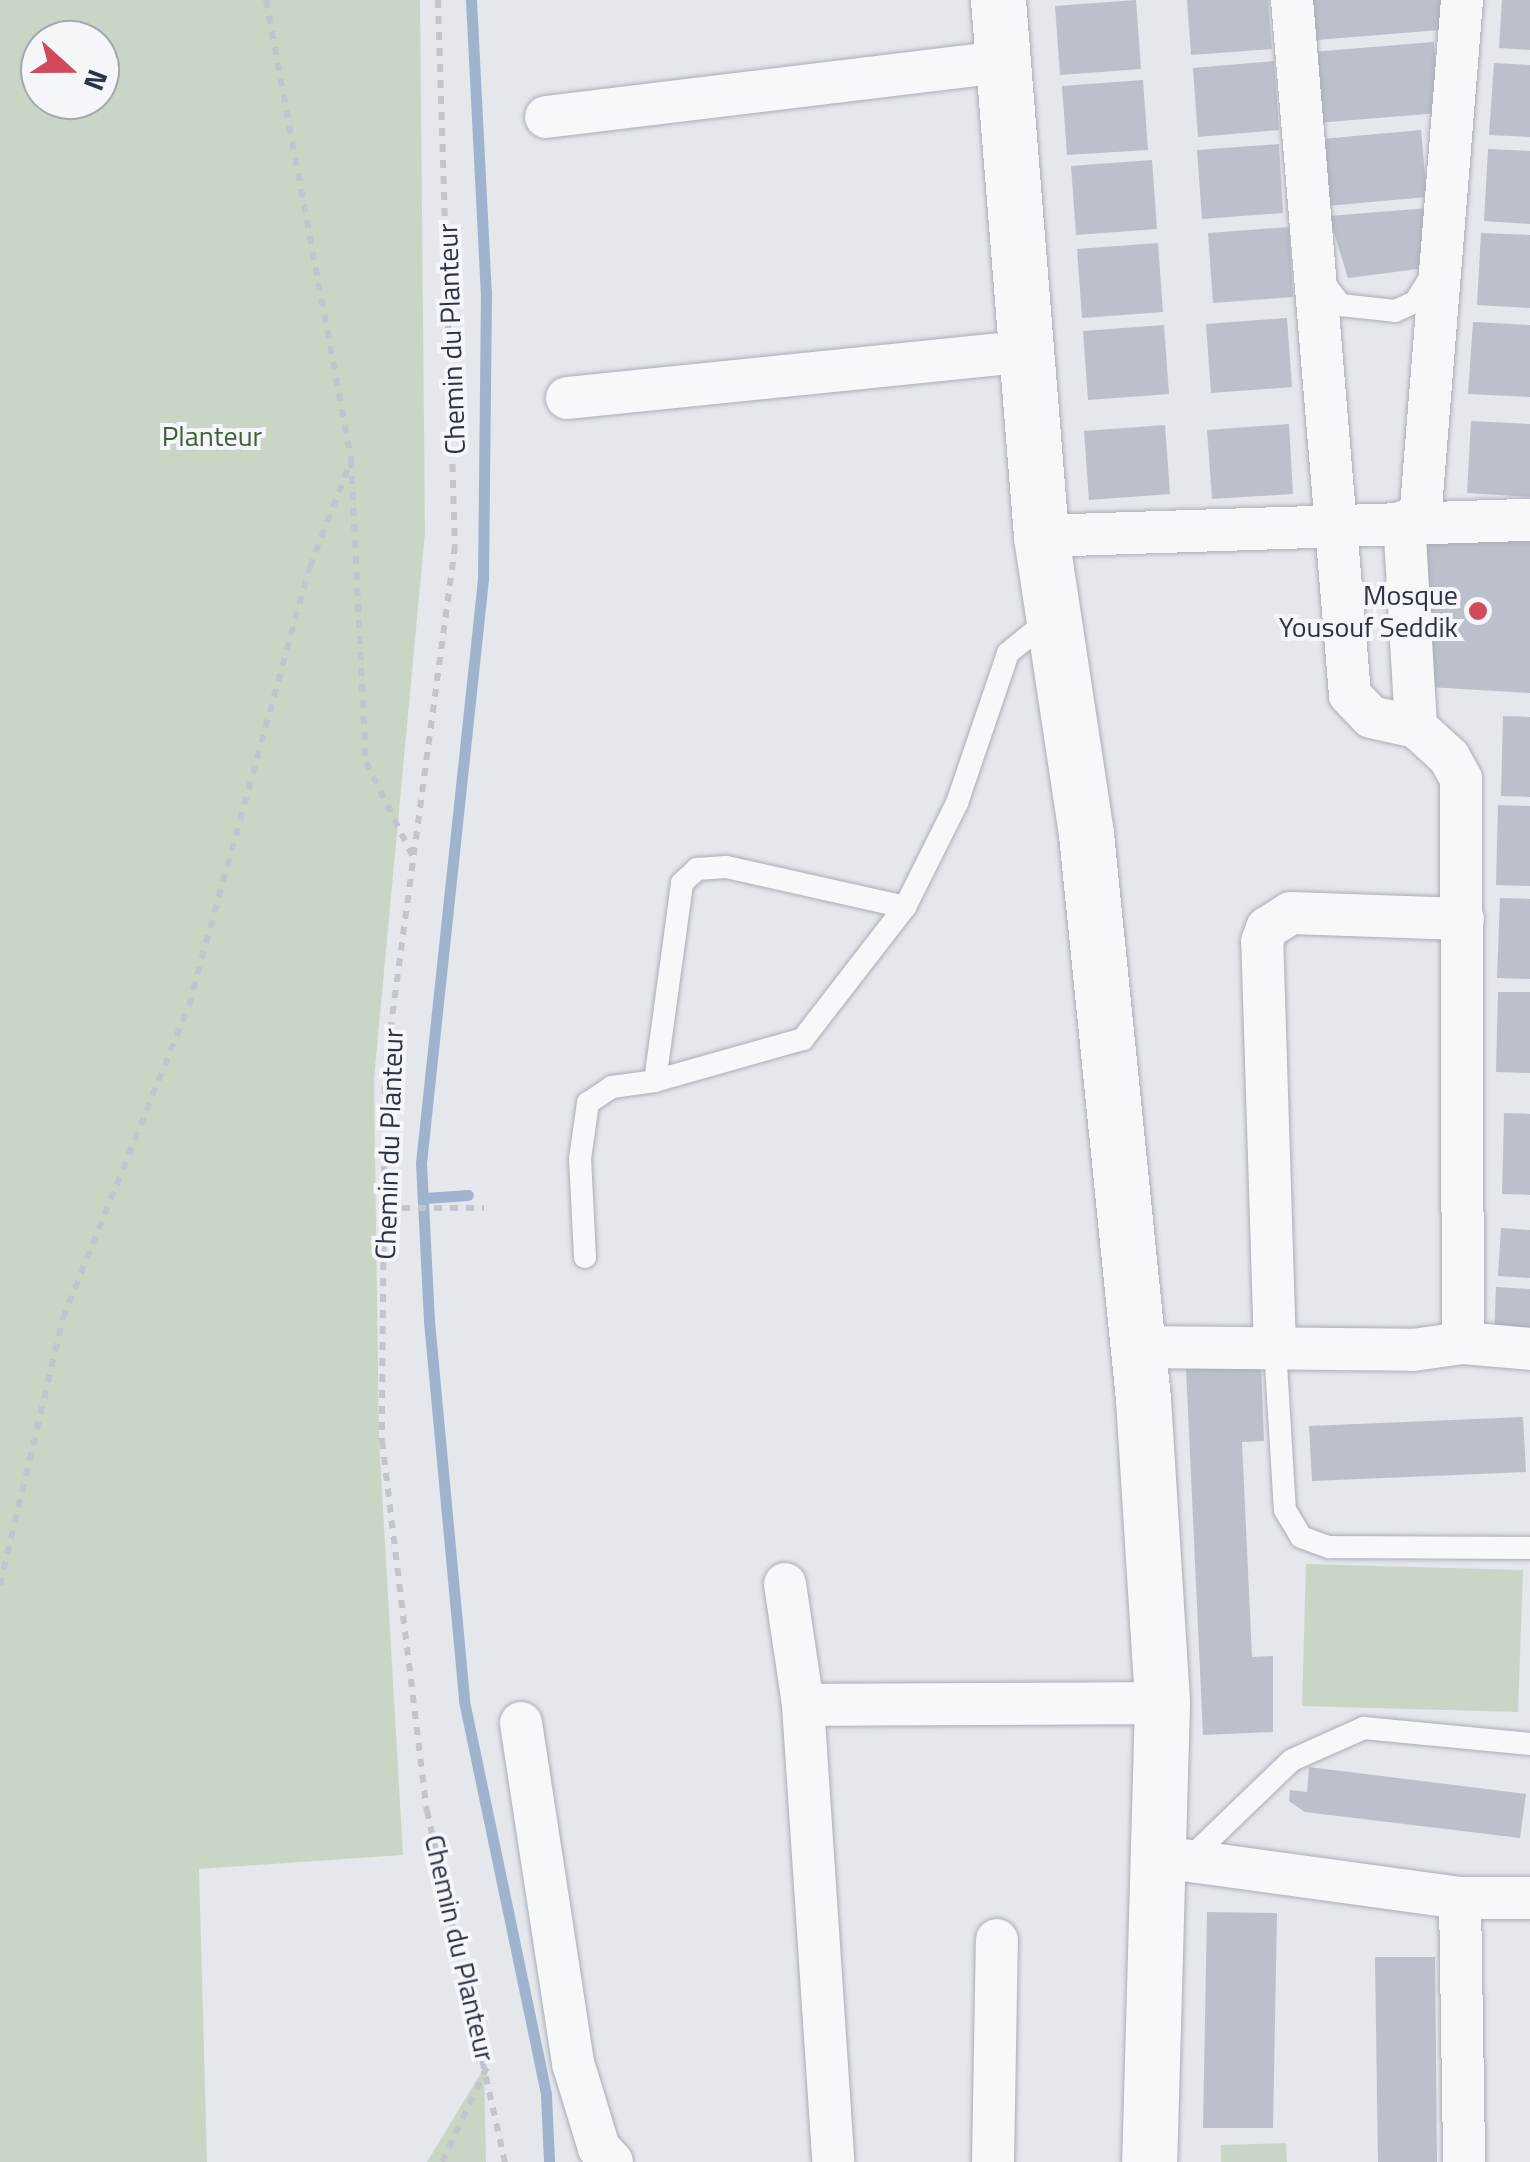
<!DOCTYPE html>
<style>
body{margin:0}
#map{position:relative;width:1530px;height:2162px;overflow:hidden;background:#e4e7ec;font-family:"Titillium Web",sans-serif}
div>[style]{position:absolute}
.green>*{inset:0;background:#c9d6c5}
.stream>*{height:11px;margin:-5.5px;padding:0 5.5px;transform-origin:5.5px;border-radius:5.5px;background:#9fb4cc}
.building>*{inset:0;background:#bbc0ca}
.path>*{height:6px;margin-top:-3px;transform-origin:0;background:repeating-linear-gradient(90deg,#c2c5cb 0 8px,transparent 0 16px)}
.roads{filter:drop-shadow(0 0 2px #a9aeb7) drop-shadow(0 0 2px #a9aeb7)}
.service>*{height:22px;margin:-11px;padding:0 11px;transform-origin:11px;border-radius:11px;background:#f7f8fa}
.minor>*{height:42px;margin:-21px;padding:0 21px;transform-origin:21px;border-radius:21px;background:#f7f8fa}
.tertiary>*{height:55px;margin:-27.5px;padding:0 27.5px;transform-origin:27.5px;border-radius:27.5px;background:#f7f8fa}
.dots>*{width:28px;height:28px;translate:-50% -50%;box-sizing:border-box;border:5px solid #f4f6f9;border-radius:50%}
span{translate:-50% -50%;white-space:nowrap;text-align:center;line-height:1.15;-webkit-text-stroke:8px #f4f6f9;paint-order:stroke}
.street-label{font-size:28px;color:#2b3445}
.park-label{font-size:28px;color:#3f6138}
.poi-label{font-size:28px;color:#2b3445}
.right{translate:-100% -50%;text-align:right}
.north{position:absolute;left:20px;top:20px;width:100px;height:100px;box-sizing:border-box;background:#f4f6f9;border:2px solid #a4a8b1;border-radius:50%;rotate:111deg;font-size:28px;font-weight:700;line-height:40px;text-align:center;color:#2b3445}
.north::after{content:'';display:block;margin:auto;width:35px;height:45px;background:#d1495b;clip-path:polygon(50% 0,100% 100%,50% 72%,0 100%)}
</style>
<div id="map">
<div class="green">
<i style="clip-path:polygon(evenodd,0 0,420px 0,425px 532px,374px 1079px,379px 1440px,403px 1855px,199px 1869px,207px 2162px,0 2162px,0 0,40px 40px,100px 40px,100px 100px,40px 100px,40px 40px)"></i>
<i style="clip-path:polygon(1306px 1564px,1523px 1570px,1518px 1712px,1302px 1706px)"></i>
<i style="clip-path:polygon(484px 2068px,486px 2162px,427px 2162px)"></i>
<i style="clip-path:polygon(1286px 2143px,1287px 2162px,1221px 2162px,1221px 2145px)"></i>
</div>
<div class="stream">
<i style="left:471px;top:0;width:292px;rotate:87.1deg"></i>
<i style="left:486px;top:292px;width:287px;rotate:90.6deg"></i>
<i style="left:483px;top:579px;width:587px;rotate:96.06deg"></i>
<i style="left:421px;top:1163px;width:158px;rotate:87.1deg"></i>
<i style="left:429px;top:1321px;width:382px;rotate:84.7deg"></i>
<i style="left:464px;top:1701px;width:402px;rotate:78.2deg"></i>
<i style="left:546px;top:2095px;width:67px;rotate:87.4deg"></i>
<i style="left:425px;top:1198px;width:43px;rotate:-4deg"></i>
</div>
<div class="building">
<i style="clip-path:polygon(1136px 0,1141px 69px,1060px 75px,1055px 6px)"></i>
<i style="clip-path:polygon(1187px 0,1268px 0,1272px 49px,1191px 55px)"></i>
<i style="clip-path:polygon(1313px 0,1449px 0,1452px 29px,1316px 40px)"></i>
<i style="clip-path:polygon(1502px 0,1530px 0,1530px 50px,1499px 48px)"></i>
<i style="clip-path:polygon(1434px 42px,1440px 113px,1316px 123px,1311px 52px)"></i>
<i style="clip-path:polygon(1274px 61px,1279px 130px,1198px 137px,1193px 68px)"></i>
<i style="clip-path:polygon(1494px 63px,1530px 65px,1530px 137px,1489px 135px)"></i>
<i style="clip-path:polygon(1143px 80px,1148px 150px,1067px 155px,1062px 86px)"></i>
<i style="clip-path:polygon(1421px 130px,1427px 197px,1327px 206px,1322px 139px)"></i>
<i style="clip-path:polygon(1279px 144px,1283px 213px,1202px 219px,1197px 150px)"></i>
<i style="clip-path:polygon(1488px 149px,1530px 151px,1530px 224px,1484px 221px)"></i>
<i style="clip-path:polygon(1152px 160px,1157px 229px,1076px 235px,1071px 166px)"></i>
<i style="clip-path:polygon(1429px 208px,1426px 268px,1348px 278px,1329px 216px)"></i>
<i style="clip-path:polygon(1289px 227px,1293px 297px,1213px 303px,1208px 233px)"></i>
<i style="clip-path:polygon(1481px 233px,1530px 235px,1530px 308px,1477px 305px)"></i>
<i style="clip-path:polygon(1158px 243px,1163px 312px,1082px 318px,1077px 249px)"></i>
<i style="clip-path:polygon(1287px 318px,1292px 387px,1211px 393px,1206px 324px)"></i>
<i style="clip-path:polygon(1473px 322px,1530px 325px,1530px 397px,1468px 394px)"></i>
<i style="clip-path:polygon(1164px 325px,1169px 394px,1088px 400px,1083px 331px)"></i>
<i style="clip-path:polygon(1471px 421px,1530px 424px,1530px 497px,1467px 493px)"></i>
<i style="clip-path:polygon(1289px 424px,1293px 494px,1212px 499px,1207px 430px)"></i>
<i style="clip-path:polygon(1165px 425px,1170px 494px,1089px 500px,1084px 431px)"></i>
<i style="clip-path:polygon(1530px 533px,1530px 693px,1428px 687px,1423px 534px)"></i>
<i style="clip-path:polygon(1503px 716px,1530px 717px,1530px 797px,1501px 796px)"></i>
<i style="clip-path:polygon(1498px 805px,1530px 806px,1530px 886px,1496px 885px)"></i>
<i style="clip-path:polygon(1500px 898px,1530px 899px,1530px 979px,1497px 978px)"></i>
<i style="clip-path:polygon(1498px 992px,1530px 992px,1530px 1073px,1496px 1072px)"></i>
<i style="clip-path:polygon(1504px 1113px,1530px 1114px,1530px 1195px,1502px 1194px)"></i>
<i style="clip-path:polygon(1501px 1228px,1530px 1230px,1530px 1278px,1498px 1276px)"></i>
<i style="clip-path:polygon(1496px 1287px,1530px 1289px,1530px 1337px,1494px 1336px)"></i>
<i style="clip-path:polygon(1261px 1364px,1264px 1441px,1242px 1442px,1252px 1657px,1273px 1656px,1273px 1732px,1203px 1735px,1186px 1368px)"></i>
<i style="clip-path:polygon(1523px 1417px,1526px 1472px,1312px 1481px,1309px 1426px)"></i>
<i style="clip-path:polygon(1309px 1767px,1526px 1794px,1520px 1838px,1305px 1812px,1289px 1801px,1290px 1790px,1307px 1792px)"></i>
<i style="clip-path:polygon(1207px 1912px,1277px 1913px,1273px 2128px,1203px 2128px)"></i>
<i style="clip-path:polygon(1375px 1957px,1435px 1957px,1437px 2162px,1378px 2162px)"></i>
</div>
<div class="path">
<i style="left:266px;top:0;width:468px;rotate:79.5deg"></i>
<i style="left:351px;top:460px;width:302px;rotate:87.2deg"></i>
<i style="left:366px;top:762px;width:106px;rotate:63.7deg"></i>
<i style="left:438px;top:0;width:546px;rotate:88.22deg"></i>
<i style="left:455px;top:546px;width:529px;rotate:97.61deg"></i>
<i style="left:385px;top:1070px;width:371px;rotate:90.5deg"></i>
<i style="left:382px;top:1441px;width:373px;rotate:83.1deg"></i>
<i style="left:427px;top:1811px;width:360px;rotate:77.5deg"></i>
<i style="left:386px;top:1208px;width:98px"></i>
<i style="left:0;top:1585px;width:274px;rotate:-76.7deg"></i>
<i style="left:63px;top:1318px;width:337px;rotate:-68.1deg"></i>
<i style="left:189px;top:1005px;width:454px;rotate:-74.6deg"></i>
<i style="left:310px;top:567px;width:115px;rotate:-69deg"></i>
<i style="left:442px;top:2162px;width:105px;rotate:-64.7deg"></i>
</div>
<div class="roads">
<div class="service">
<i style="left:1322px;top:281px;width:31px;rotate:52deg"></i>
<i style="left:1341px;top:305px;width:54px;rotate:6.3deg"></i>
<i style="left:1395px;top:311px;width:22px;rotate:-24deg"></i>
<i style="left:1415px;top:302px;width:31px;rotate:-58deg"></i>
<i style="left:905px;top:907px;width:167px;rotate:127.7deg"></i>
<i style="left:803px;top:1039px;width:154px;rotate:164.2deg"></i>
<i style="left:655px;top:1081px;width:200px;rotate:-82.2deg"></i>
<i style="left:682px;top:883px;width:21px;rotate:-43deg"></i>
<i style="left:697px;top:869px;width:29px;rotate:-4deg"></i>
<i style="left:726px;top:867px;width:183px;rotate:12.6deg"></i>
<i style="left:905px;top:907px;width:116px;rotate:-63.4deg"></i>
<i style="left:957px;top:803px;width:158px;rotate:-71.2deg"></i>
<i style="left:1008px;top:653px;width:55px;rotate:-39.1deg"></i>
<i style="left:585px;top:1257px;width:98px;rotate:-92.9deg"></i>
<i style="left:580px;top:1159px;width:57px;rotate:-81.9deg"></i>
<i style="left:588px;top:1103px;width:29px;rotate:-34deg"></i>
<i style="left:612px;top:1087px;width:43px;rotate:-7.9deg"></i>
<i style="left:1275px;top:1348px;width:162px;rotate:86.5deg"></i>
<i style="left:1285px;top:1510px;width:31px;rotate:59deg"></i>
<i style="left:1301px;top:1537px;width:30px;rotate:20deg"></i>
<i style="left:1329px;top:1547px;width:201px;rotate:0.3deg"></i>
<i style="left:1188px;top:1860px;width:144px;rotate:-43.9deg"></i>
<i style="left:1292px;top:1760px;width:79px;rotate:-24deg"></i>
<i style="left:1364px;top:1728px;width:167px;rotate:5.5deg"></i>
</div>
<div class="minor">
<i style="left:1292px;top:0;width:697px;rotate:85.23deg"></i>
<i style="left:1350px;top:695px;width:30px;rotate:46deg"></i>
<i style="left:1371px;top:717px;width:46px;rotate:12.5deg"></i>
<i style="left:1416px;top:727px;width:206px;rotate:-93.3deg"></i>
<i style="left:546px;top:117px;width:459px;rotate:-6.9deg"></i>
<i style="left:567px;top:398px;width:458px;rotate:-5.8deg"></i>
<i style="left:1420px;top:520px;width:522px;rotate:-85.38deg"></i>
<i style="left:1041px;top:536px;width:489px;rotate:-1.9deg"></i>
<i style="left:1416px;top:727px;width:45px;rotate:42.3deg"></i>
<i style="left:1449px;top:757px;width:25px;rotate:61deg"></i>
<i style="left:1461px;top:779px;width:564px;rotate:89.8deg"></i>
<i style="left:1139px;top:1347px;width:274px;rotate:0.6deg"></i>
<i style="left:1413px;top:1350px;width:50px;rotate:-8deg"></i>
<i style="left:1463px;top:1343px;width:67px;rotate:5.1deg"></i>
<i style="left:1275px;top:1348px;width:406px;rotate:-91.8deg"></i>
<i style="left:1262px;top:942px;width:15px;rotate:-70deg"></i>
<i style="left:1267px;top:928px;width:28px;rotate:-32deg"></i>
<i style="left:1291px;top:913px;width:172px;rotate:2deg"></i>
<i style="left:785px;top:1584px;width:122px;rotate:81.5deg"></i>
<i style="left:803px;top:1705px;width:458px;rotate:86.2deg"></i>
<i style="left:803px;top:1705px;width:359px;rotate:-0.3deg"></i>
<i style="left:521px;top:1723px;width:344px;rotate:81.3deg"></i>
<i style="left:573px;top:2063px;width:89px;rotate:73deg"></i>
<i style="left:599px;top:2148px;width:19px;rotate:47deg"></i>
<i style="left:1161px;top:1857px;width:302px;rotate:7.8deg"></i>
<i style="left:1460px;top:1898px;width:70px"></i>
<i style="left:1460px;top:1898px;width:264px;rotate:89.1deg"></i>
<i style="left:993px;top:2162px;width:222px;rotate:-89deg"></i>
</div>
<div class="tertiary">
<i style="left:998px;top:0;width:538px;rotate:85.41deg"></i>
<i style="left:1041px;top:536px;width:301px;rotate:81.4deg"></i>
<i style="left:1086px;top:834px;width:568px;rotate:84.24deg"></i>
<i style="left:1143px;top:1399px;width:305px;rotate:86.4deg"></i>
<i style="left:1162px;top:1703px;width:459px;rotate:91.6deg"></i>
</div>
</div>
<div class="dots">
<i style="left:1478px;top:611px;background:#d1495b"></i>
</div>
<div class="street-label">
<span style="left:451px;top:339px;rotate:-92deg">Chemin du Planteur</span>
<span style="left:389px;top:1144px;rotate:-88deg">Chemin du Planteur</span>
<span style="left:460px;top:1948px;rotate:77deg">Chemin du Planteur</span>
</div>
<div class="park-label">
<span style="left:212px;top:436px">Planteur</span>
</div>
<div class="poi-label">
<span class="right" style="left:1458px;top:611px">Mosque<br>Yousouf Seddik</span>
</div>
<div class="north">N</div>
</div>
